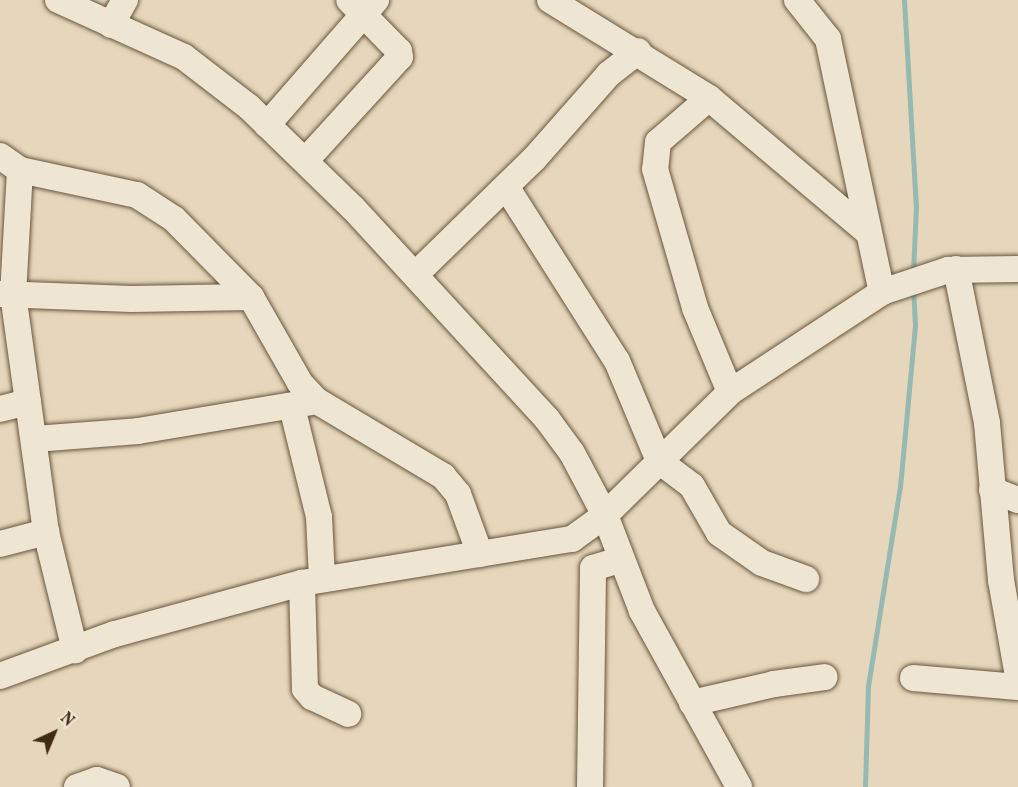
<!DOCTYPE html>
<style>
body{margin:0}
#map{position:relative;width:1018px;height:787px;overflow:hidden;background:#e6d7bc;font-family:Vollkorn,serif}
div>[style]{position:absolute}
.stream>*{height:5px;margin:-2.5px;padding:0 2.5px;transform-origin:2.5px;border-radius:2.5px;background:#96bab1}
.roads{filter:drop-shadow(0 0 2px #68563c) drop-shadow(0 0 2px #68563c)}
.minor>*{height:26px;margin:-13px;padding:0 13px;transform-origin:13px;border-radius:13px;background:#efe5d3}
span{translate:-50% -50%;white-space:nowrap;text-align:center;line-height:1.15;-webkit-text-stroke:4.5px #efe5d3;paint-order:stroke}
.north{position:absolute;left:24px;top:703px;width:60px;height:60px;-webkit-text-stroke:4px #efe5d3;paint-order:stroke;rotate:44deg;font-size:16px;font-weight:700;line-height:24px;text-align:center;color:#3e2b12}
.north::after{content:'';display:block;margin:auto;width:21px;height:27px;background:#3e2b12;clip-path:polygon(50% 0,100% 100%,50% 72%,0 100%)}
</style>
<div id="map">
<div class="stream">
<i style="left:904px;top:0;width:206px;rotate:86.7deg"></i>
<i style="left:916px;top:206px;width:67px;rotate:92.6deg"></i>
<i style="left:865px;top:787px;width:101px;rotate:-88.3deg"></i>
<i style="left:868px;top:686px;width:202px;rotate:-80.9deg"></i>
<i style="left:900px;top:487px;width:163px;rotate:-84.7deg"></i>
<i style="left:915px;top:325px;width:37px;rotate:-93deg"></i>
</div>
<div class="roads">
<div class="minor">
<i style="left:58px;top:0;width:138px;rotate:24.3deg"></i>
<i style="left:184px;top:57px;width:82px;rotate:37.6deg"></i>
<i style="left:249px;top:107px;width:145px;rotate:44.2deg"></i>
<i style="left:353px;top:208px;width:287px;rotate:47.4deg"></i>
<i style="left:547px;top:419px;width:42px;rotate:53.7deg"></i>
<i style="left:572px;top:453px;width:70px;rotate:62deg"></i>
<i style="left:605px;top:515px;width:103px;rotate:68.9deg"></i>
<i style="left:642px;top:611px;width:201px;rotate:61.1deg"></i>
<i style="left:550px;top:0;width:187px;rotate:31.6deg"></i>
<i style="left:709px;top:98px;width:209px;rotate:40.2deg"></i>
<i style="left:797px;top:0;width:50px;rotate:51.5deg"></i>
<i style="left:828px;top:39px;width:259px;rotate:78deg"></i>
<i style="left:111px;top:25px;width:29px;rotate:-61deg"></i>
<i style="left:709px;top:98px;width:67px;rotate:139.2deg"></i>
<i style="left:658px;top:142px;width:27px;rotate:96deg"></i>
<i style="left:655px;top:169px;width:145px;rotate:73.9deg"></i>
<i style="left:695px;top:308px;width:91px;rotate:67.4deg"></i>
<i style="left:267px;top:125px;width:166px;rotate:-48.9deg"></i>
<i style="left:0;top:156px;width:24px;rotate:35deg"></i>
<i style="left:20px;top:170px;width:120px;rotate:12.1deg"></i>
<i style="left:137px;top:195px;width:44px;rotate:33deg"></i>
<i style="left:174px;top:219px;width:110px;rotate:45.4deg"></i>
<i style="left:251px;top:297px;width:99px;rotate:60.3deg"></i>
<i style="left:300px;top:383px;width:25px;rotate:47deg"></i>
<i style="left:306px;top:160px;width:139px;rotate:-47.6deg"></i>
<i style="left:400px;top:57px;width:6px;rotate:-99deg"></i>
<i style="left:399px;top:51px;width:71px;rotate:-134.4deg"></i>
<i style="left:20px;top:170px;width:124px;rotate:93.2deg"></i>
<i style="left:13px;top:294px;width:240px;rotate:82.1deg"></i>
<i style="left:46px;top:532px;width:122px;rotate:76.2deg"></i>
<i style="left:507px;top:188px;width:205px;rotate:57.6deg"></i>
<i style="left:617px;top:361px;width:108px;rotate:67.2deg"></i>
<i style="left:659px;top:461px;width:41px;rotate:37.1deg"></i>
<i style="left:692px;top:486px;width:54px;rotate:60.1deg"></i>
<i style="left:719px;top:533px;width:52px;rotate:34.9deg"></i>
<i style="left:762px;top:563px;width:47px;rotate:20deg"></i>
<i style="left:956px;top:269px;width:157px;rotate:78.6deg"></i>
<i style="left:987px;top:423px;width:158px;rotate:84.9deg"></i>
<i style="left:1001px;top:580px;width:97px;rotate:80deg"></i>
<i style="left:416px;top:274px;width:165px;rotate:-44.3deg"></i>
<i style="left:534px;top:159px;width:113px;rotate:-48.6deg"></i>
<i style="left:609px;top:74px;width:37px;rotate:-38deg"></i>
<i style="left:0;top:294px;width:131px;rotate:2.2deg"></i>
<i style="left:131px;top:299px;width:120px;rotate:-1deg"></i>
<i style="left:292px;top:407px;width:113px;rotate:76.2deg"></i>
<i style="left:319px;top:517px;width:62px;rotate:87.2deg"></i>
<i style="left:0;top:409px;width:29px;rotate:-14deg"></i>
<i style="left:35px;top:439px;width:103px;rotate:-4.4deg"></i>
<i style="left:138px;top:431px;width:181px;rotate:-9.5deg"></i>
<i style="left:317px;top:401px;width:147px;rotate:30.8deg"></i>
<i style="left:443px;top:476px;width:23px;rotate:50deg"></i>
<i style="left:458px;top:494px;width:64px;rotate:69.9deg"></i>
<i style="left:992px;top:490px;width:28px;rotate:21deg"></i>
<i style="left:0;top:544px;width:48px;rotate:-14.6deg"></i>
<i style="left:302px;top:583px;width:106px;rotate:88.4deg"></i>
<i style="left:305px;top:689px;width:11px;rotate:49deg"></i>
<i style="left:312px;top:697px;width:40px;rotate:25deg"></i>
<i style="left:0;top:676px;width:122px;rotate:-20.1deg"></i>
<i style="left:115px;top:634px;width:194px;rotate:-15.3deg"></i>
<i style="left:302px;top:583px;width:274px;rotate:-9.3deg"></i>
<i style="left:572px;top:539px;width:41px;rotate:-36deg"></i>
<i style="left:605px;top:515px;width:175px;rotate:-44.5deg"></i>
<i style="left:730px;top:392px;width:182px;rotate:-33.3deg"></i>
<i style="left:882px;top:292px;width:70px;rotate:-18.4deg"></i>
<i style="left:948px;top:270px;width:70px;rotate:-0.8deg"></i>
<i style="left:913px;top:678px;width:105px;rotate:4.9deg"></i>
<i style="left:692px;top:703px;width:84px;rotate:-13deg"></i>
<i style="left:774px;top:684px;width:51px;rotate:-7.8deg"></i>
<i style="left:77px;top:787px;width:21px;rotate:-19deg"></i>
<i style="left:97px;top:780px;width:21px;rotate:19deg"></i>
<i style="left:590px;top:787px;width:219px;rotate:-89.2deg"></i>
<i style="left:593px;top:568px;width:28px;rotate:-17deg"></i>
</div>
</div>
<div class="north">N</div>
</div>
